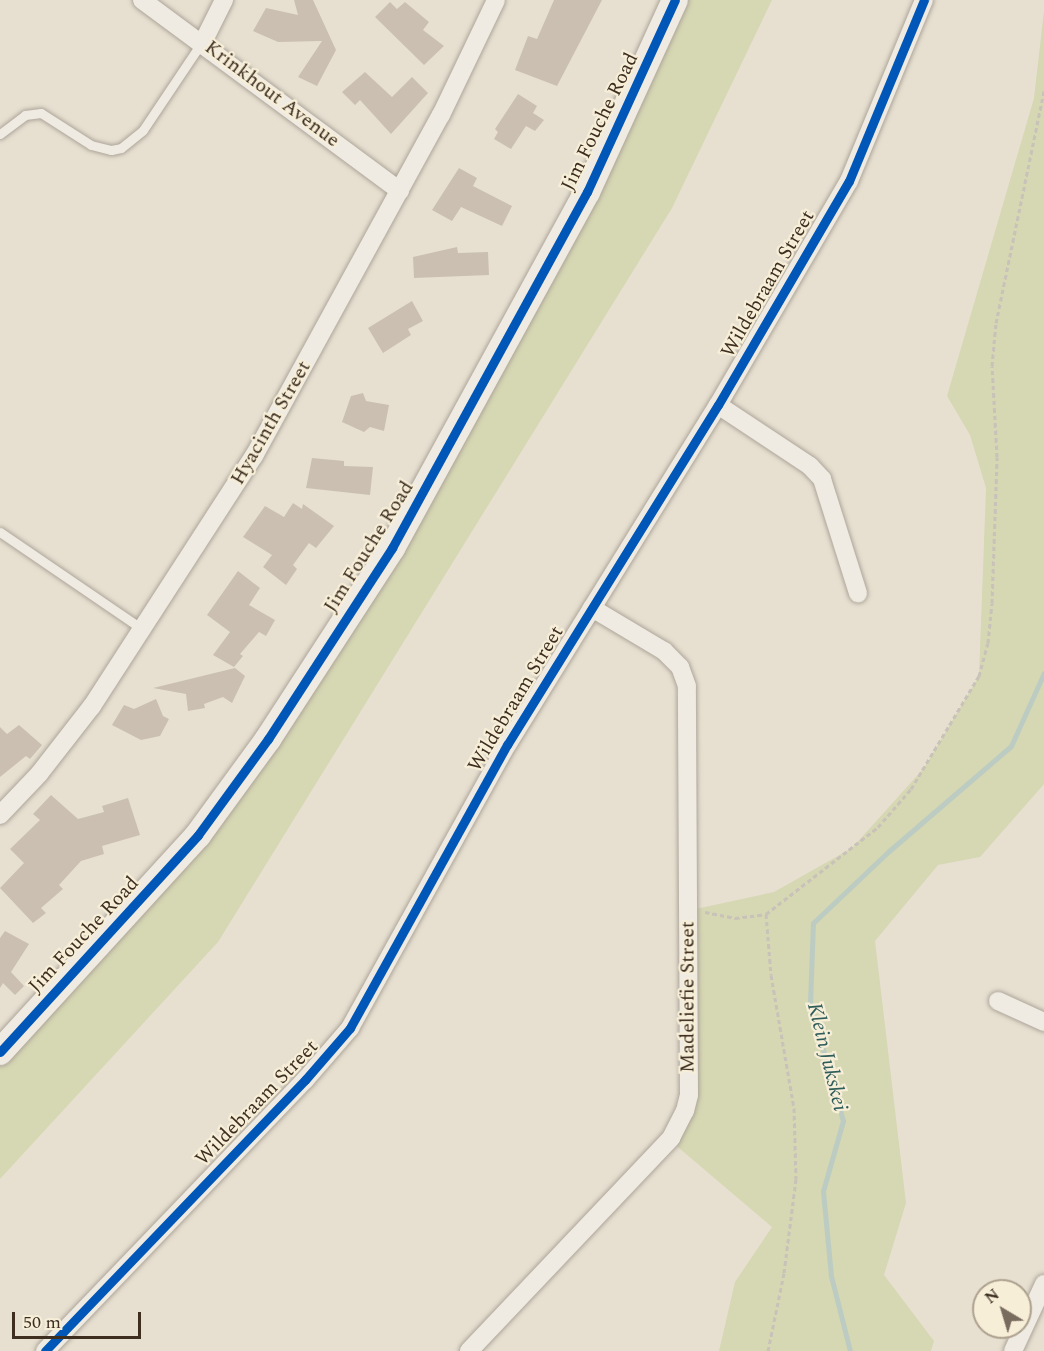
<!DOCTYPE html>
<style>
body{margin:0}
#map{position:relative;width:1044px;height:1351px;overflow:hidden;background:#e7e0d1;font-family:Spectral,serif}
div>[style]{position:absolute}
.green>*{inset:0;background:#d6d7b3}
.stream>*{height:5px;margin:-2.5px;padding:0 2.5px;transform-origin:2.5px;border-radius:2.5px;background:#bcccc2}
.building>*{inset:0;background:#cbbfb2}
.path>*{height:3px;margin-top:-1.5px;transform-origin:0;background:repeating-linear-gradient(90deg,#c8c2b9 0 4.5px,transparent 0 7.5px)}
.roads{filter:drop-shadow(0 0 2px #ada599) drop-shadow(0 0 2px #ada599)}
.lane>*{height:9px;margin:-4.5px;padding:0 4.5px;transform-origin:4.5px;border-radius:4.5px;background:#efebe3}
.street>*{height:18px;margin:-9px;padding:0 9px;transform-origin:9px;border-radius:9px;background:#efebe3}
.secondary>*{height:26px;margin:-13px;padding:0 13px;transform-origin:13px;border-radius:13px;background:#efebe3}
.cycleway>*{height:9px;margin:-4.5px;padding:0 4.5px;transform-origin:4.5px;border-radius:4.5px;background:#0057b8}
span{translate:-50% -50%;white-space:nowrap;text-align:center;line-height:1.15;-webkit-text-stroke:4.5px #f7eed8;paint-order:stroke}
.street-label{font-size:20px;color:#3d2e20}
.water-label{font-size:21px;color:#2f5d5a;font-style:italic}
.north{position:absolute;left:972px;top:1279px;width:60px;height:60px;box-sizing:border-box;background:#f7eed8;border:2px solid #ada18e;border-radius:50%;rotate:322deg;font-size:16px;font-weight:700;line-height:24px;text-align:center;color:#3d2e20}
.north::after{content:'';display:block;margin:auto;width:21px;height:27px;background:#786c5e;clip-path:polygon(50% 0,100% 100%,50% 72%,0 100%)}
.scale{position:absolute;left:12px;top:1312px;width:129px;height:27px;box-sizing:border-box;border:3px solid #3d2e20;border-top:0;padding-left:8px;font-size:18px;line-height:21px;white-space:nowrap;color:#3d2e20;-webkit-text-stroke:4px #f7eed8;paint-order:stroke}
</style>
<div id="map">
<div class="green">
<i style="clip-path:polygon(678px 0,772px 0,672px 208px,218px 942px,0 1179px,0 1056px,105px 942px,353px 613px)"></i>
<i style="clip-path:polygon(1044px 11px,1044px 784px,980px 857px,938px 865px,875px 941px,906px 1203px,884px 1275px,934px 1341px,931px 1351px,719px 1351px,735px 1282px,772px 1227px,666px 1137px,679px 1118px,691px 910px,774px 892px,852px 848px,924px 768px,979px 676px,986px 488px,970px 435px,947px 396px,1034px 98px)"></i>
</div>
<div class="stream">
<i style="left:850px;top:1351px;width:77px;rotate:-104.2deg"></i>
<i style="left:831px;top:1276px;width:85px;rotate:-95.4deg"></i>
<i style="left:823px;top:1191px;width:73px;rotate:-74.1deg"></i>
<i style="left:843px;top:1121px;width:123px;rotate:-105.6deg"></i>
<i style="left:810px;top:1003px;width:80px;rotate:-87.9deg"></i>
<i style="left:813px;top:923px;width:105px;rotate:-43.5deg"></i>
<i style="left:889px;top:851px;width:161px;rotate:-40.7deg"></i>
<i style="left:1011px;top:746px;width:80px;rotate:-65.7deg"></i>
</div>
<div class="building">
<i style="clip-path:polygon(294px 0,313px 0,336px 50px,317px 86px,298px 77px,322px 41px,278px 42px,253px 31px,266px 8px,298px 15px)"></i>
<i style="clip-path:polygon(554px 0,602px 0,557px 86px,515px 70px,528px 36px,537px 39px)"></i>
<i style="clip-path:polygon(390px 2px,397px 9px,405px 2px,429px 22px,423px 30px,444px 46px,424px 65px,375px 17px)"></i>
<i style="clip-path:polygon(365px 72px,392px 97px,412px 77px,428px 93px,391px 134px,360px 100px,355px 105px,342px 92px)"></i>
<i style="clip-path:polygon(518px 94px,537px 106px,533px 113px,544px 120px,535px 131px,526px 126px,511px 149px,494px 139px,498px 132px,495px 129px)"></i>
<i style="clip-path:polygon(459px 168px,477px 178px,473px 186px,512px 206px,502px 226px,461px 207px,452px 221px,432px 210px)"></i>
<i style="clip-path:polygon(457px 247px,458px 253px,488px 252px,489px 275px,414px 278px,413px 257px)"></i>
<i style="clip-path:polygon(412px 301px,423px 321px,408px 329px,411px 335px,383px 353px,368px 328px)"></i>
<i style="clip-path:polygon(363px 393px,366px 401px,389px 405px,384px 431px,370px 427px,364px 432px,342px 422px,351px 396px)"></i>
<i style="clip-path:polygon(312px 458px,344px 461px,344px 466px,373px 467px,370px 495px,306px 488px)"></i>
<i style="clip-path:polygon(293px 503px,302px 509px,303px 504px,334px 526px,316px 548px,309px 543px,293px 565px,297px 569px,286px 585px,263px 567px,272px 555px,243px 537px,265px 506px,284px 517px)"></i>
<i style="clip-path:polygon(238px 571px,260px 588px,249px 605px,275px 620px,266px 636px,259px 632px,240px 654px,243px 656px,234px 667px,213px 655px,230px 632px,207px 615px)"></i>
<i style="clip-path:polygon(235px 668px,245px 676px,232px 703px,223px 697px,204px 704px,205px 708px,188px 711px,186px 694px,153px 688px)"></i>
<i style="clip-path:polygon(156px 699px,163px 716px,169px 719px,160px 736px,141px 740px,112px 725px,124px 705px,134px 709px)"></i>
<i style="clip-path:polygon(19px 725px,42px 745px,30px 759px,26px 756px,0 777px,0 727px,7px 734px)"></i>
<i style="clip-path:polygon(51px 795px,78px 819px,104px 812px,102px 806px,128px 798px,140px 835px,102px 846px,104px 854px,81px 861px,59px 885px,63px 889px,41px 908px,46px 913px,33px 923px,0 888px,24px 863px,10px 849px,40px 820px,33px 814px)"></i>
<i style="clip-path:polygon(5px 931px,29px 944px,11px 972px,24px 986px,15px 995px,3px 983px,0 988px,0 938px)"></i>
</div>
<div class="path">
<i style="left:705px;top:912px;width:31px;rotate:11deg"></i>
<i style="left:735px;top:918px;width:31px;rotate:-7deg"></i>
<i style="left:766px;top:914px;width:142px;rotate:-37.8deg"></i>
<i style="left:878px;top:827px;width:50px;rotate:-49deg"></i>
<i style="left:911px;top:789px;width:132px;rotate:-59deg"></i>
<i style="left:979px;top:676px;width:34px;rotate:-75deg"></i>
<i style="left:988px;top:643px;width:40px;rotate:-84.3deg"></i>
<i style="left:992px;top:603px;width:146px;rotate:-88deg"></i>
<i style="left:997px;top:457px;width:91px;rotate:-93.1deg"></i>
<i style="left:992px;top:366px;width:43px;rotate:-84.7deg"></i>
<i style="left:996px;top:323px;width:237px;rotate:-78.3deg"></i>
<i style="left:766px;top:914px;width:61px;rotate:85.3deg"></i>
<i style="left:771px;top:975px;width:135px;rotate:80.2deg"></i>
<i style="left:794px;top:1108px;width:71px;rotate:88.4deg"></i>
<i style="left:796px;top:1179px;width:95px;rotate:97.3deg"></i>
<i style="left:784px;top:1273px;width:80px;rotate:101.6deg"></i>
</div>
<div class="roads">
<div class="lane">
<i style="left:0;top:134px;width:31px;rotate:-37deg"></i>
<i style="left:25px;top:115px;width:16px;rotate:-7deg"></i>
<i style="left:41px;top:113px;width:59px;rotate:32.6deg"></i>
<i style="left:91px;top:145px;width:21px;rotate:14deg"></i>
<i style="left:111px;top:150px;width:10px;rotate:-11deg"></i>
<i style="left:121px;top:148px;width:28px;rotate:-39deg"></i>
<i style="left:143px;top:130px;width:106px;rotate:-56.2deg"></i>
<i style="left:0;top:532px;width:172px;rotate:34.3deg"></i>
</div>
<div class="street">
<i style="left:142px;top:0;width:321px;rotate:36.5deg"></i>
<i style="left:203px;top:42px;width:47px;rotate:-63.4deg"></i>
<i style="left:718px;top:405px;width:110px;rotate:33.5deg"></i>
<i style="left:810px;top:466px;width:18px;rotate:47deg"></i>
<i style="left:822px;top:479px;width:120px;rotate:72.5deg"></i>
<i style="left:0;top:815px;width:57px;rotate:-46.4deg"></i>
<i style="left:39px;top:774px;width:86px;rotate:-52.1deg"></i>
<i style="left:92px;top:706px;width:298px;rotate:-57.1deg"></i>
<i style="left:254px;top:456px;width:389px;rotate:-61.3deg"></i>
<i style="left:441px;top:115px;width:127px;rotate:-64.4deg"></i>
<i style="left:998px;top:1001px;width:51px;rotate:24.5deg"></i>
<i style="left:45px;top:1351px;width:376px;rotate:-46.2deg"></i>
<i style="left:305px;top:1080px;width:69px;rotate:-49.1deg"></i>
<i style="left:350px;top:1028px;width:324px;rotate:-61deg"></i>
<i style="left:507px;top:745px;width:400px;rotate:-58.2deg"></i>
<i style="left:718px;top:405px;width:259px;rotate:-59.7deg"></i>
<i style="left:849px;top:181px;width:196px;rotate:-67.5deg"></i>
<i style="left:469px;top:1351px;width:294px;rotate:-46.5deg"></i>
<i style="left:671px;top:1138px;width:30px;rotate:-63deg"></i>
<i style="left:685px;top:1111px;width:16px;rotate:-76deg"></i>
<i style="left:689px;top:1095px;width:409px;rotate:-90.3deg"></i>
<i style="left:687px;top:686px;width:20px;rotate:-110deg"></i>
<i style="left:680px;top:667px;width:23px;rotate:-135deg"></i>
<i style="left:664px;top:651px;width:84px;rotate:-149.2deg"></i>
<i style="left:1013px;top:1351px;width:74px;rotate:-65.2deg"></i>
</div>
<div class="secondary">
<i style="left:0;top:1052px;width:294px;rotate:-47.6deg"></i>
<i style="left:198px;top:835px;width:119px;rotate:-53.9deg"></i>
<i style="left:268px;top:739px;width:228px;rotate:-57deg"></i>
<i style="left:392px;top:548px;width:406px;rotate:-61.3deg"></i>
<i style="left:587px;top:192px;width:211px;rotate:-65.4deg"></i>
</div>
</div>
<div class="cycleway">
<i style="left:0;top:1052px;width:294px;rotate:-47.6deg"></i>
<i style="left:198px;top:835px;width:119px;rotate:-53.9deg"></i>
<i style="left:268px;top:739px;width:228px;rotate:-57deg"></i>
<i style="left:392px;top:548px;width:406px;rotate:-61.3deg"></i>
<i style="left:587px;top:192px;width:211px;rotate:-65.4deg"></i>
<i style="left:45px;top:1351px;width:376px;rotate:-46.2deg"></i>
<i style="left:305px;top:1080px;width:69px;rotate:-49.1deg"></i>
<i style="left:350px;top:1028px;width:324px;rotate:-61deg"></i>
<i style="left:507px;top:745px;width:400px;rotate:-58.2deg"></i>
<i style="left:718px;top:405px;width:259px;rotate:-59.7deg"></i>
<i style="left:849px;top:181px;width:196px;rotate:-67.5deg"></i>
</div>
<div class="street-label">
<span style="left:272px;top:94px;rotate:37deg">Krinkhout Avenue</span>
<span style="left:600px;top:122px;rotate:-64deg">Jim Fouche Road</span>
<span style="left:768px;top:284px;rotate:-60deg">Wildebraam Street</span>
<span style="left:271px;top:423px;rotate:-60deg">Hyacinth Street</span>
<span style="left:369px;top:547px;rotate:-58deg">Jim Fouche Road</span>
<span style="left:516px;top:699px;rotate:-59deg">Wildebraam Street</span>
<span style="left:84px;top:935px;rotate:-47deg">Jim Fouche Road</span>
<span style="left:688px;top:997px;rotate:-90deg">Madeliefie Street</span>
<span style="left:257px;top:1103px;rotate:-46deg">Wildebraam Street</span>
</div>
<div class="water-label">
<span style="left:827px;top:1057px;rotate:76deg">Klein Jukskei</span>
</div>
<div class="north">N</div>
<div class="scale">50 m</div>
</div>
